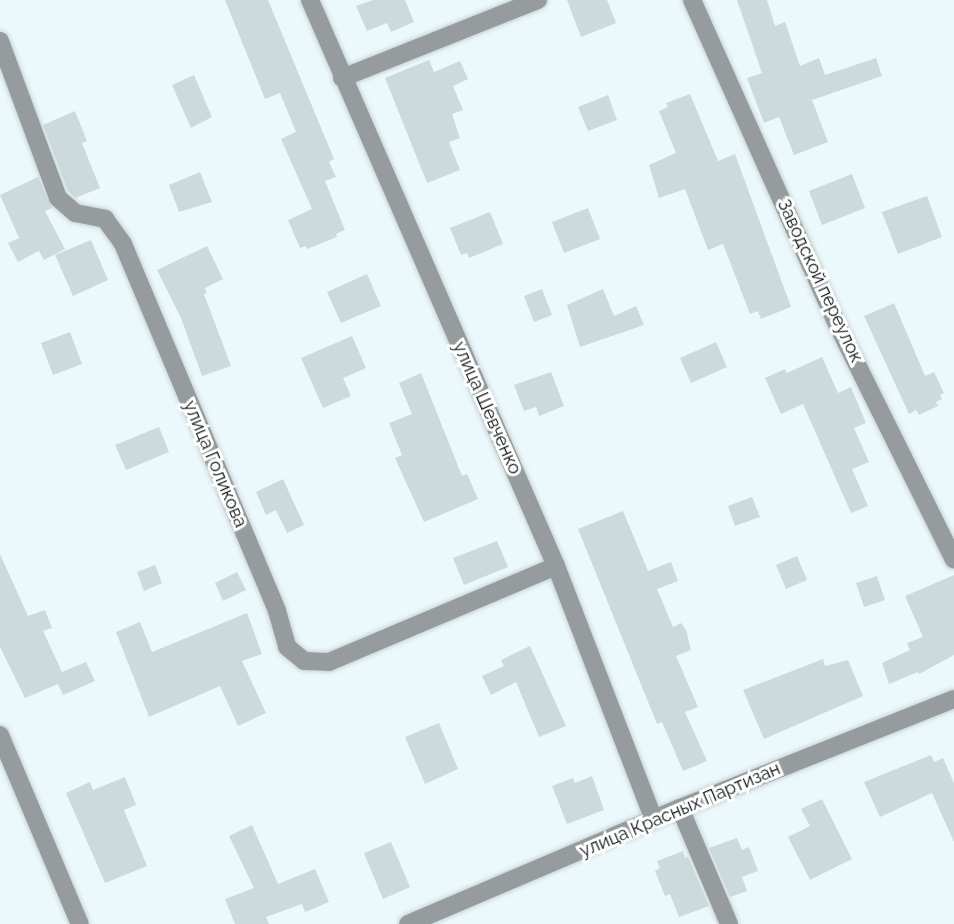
<!DOCTYPE html>
<meta charset="utf-8">
<style>
body{margin:0}
#map{position:relative;width:954px;height:924px;overflow:hidden;background:#ecf9fc;font-family:Raleway,sans-serif}
div>[style]{position:absolute}
.building>*{inset:0;background:#cddadc}
.roads{filter:drop-shadow(0 0 2px #c8d4d7) drop-shadow(0 0 2px #c8d4d7)}
.minor>*{height:18px;margin:-9px;padding:0 9px;transform-origin:9px;border-radius:9px;background:#969c9d}
span{translate:-50% -50%;white-space:nowrap;text-align:center;line-height:1.15;-webkit-text-stroke:6px #fff;paint-order:stroke}
.street-label{font-size:18px;color:#0d1212}
</style>
<div id="map">
<div class="building">
<i style="clip-path:polygon(225px 0,268px 0,334px 159px,329px 162px,336px 177px,325px 181px,345px 230px,336px 234px,337px 237px,307px 249px,306px 246px,300px 248px,288px 220px,312px 209px,281px 139px,296px 132px,280px 93px,265px 99px)"></i>
<i style="clip-path:polygon(373px 0,405px 0,414px 22px,391px 32px,387px 23px,367px 31px,356px 6px)"></i>
<i style="clip-path:polygon(567px 0,607px 0,616px 23px,581px 37px)"></i>
<i style="clip-path:polygon(737px 0,767px 0,775px 26px,785px 22px,800px 66px,819px 58px,825px 75px,876px 58px,882px 76px,812px 100px,828px 142px,794px 155px,779px 117px,764px 123px,747px 78px,762px 73px)"></i>
<i style="clip-path:polygon(429px 60px,434px 72px,460px 61px,468px 79px,453px 86px,463px 110px,452px 114px,460px 138px,449px 142px,460px 170px,427px 183px,385px 78px)"></i>
<i style="clip-path:polygon(194px 75px,212px 117px,191px 128px,172px 85px)"></i>
<i style="clip-path:polygon(690px 94px,718px 161px,735px 154px,791px 307px,761px 319px,758px 311px,750px 314px,723px 244px,708px 250px,685px 189px,659px 198px,649px 165px,676px 153px,659px 111px,668px 107px,666px 103px)"></i>
<i style="clip-path:polygon(608px 95px,617px 120px,588px 131px,578px 107px)"></i>
<i style="clip-path:polygon(75px 111px,87px 141px,82px 143px,100px 188px,75px 198px,68px 191px,43px 125px)"></i>
<i style="clip-path:polygon(200px 172px,212px 202px,179px 212px,169px 185px)"></i>
<i style="clip-path:polygon(852px 174px,865px 208px,822px 225px,809px 191px)"></i>
<i style="clip-path:polygon(38px 177px,52px 208px,45px 211px,65px 249px,44px 260px,39px 251px,18px 262px,8px 243px,19px 238px,0 195px)"></i>
<i style="clip-path:polygon(927px 196px,942px 237px,898px 254px,882px 212px)"></i>
<i style="clip-path:polygon(588px 208px,600px 239px,564px 253px,552px 222px)"></i>
<i style="clip-path:polygon(490px 212px,503px 244px,469px 258px,467px 253px,461px 255px,450px 228px)"></i>
<i style="clip-path:polygon(91px 240px,108px 280px,73px 296px,55px 255px)"></i>
<i style="clip-path:polygon(207px 246px,223px 279px,205px 288px,207px 293px,204px 294px,231px 366px,202px 376px,181px 318px,157px 270px)"></i>
<i style="clip-path:polygon(367px 274px,381px 306px,341px 323px,327px 292px)"></i>
<i style="clip-path:polygon(542px 289px,552px 315px,534px 322px,524px 296px)"></i>
<i style="clip-path:polygon(603px 289px,614px 316px,636px 306px,644px 325px,580px 347px,567px 305px)"></i>
<i style="clip-path:polygon(894px 303px,925px 376px,934px 372px,944px 393px,940px 395px,942px 399px,936px 402px,938px 406px,919px 415px,916px 410px,909px 414px,864px 316px)"></i>
<i style="clip-path:polygon(70px 332px,82px 364px,53px 375px,41px 343px)"></i>
<i style="clip-path:polygon(352px 336px,366px 368px,343px 378px,351px 396px,323px 408px,301px 358px)"></i>
<i style="clip-path:polygon(716px 342px,727px 367px,691px 383px,680px 358px)"></i>
<i style="clip-path:polygon(822px 357px,838px 393px,851px 387px,866px 423px,854px 428px,869px 462px,852px 469px,868px 506px,851px 513px,803px 404px,781px 414px,765px 378px,785px 369px,787px 373px)"></i>
<i style="clip-path:polygon(551px 372px,564px 406px,539px 416px,536px 407px,524px 411px,514px 385px)"></i>
<i style="clip-path:polygon(421px 373px,462px 476px,467px 474px,478px 499px,424px 522px,395px 458px,402px 455px,389px 423px,412px 414px,399px 383px)"></i>
<i style="clip-path:polygon(159px 427px,169px 452px,126px 470px,115px 445px)"></i>
<i style="clip-path:polygon(283px 479px,304px 525px,287px 533px,276px 510px,266px 515px,256px 492px)"></i>
<i style="clip-path:polygon(752px 497px,760px 517px,735px 526px,728px 506px)"></i>
<i style="clip-path:polygon(623px 511px,648px 571px,671px 562px,678px 581px,657px 589px,673px 627px,681px 623px,686px 630px,691px 650px,676px 656px,698px 707px,685px 712px,707px 761px,683px 771px,662px 722px,657px 724px,578px 529px)"></i>
<i style="clip-path:polygon(497px 541px,508px 567px,464px 585px,453px 558px)"></i>
<i style="clip-path:polygon(0 554px,28px 616px,45px 610px,52px 628px,43px 631px,62px 672px,86px 662px,95px 681px,63px 695px,58px 684px,25px 698px,0 647px)"></i>
<i style="clip-path:polygon(797px 556px,807px 580px,786px 589px,776px 565px)"></i>
<i style="clip-path:polygon(155px 565px,162px 583px,144px 591px,137px 572px)"></i>
<i style="clip-path:polygon(237px 572px,246px 590px,223px 601px,215px 583px)"></i>
<i style="clip-path:polygon(954px 575px,954px 655px,919px 674px,918px 672px,889px 684px,882px 663px,910px 650px,907px 643px,923px 637px,905px 596px)"></i>
<i style="clip-path:polygon(877px 576px,885px 600px,864px 607px,856px 583px)"></i>
<i style="clip-path:polygon(247px 613px,262px 654px,242px 661px,266px 713px,238px 726px,220px 686px,149px 717px,116px 632px,140px 622px,152px 652px)"></i>
<i style="clip-path:polygon(530px 646px,566px 726px,539px 737px,516px 682px,491px 695px,482px 676px,504px 666px,501px 660px)"></i>
<i style="clip-path:polygon(823px 659px,825px 666px,848px 660px,863px 696px,764px 739px,743px 690px)"></i>
<i style="clip-path:polygon(439px 723px,458px 769px,425px 784px,405px 737px)"></i>
<i style="clip-path:polygon(931px 755px,934px 762px,943px 758px,954px 783px,954px 842px,932px 793px,880px 817px,864px 782px)"></i>
<i style="clip-path:polygon(592px 776px,604px 810px,567px 824px,552px 786px,573px 778px,575px 783px)"></i>
<i style="clip-path:polygon(125px 777px,136px 805px,124px 810px,147px 866px,105px 883px,66px 793px,90px 782px,93px 790px)"></i>
<i style="clip-path:polygon(822px 799px,852px 859px,810px 880px,788px 837px,810px 826px,801px 809px)"></i>
<i style="clip-path:polygon(252px 825px,278px 884px,315px 869px,329px 902px,305px 912px,302px 904px,266px 917px,269px 924px,235px 924px,225px 899px,254px 888px,229px 836px)"></i>
<i style="clip-path:polygon(737px 838px,742px 850px,749px 847px,758px 871px,742px 877px,747px 891px,730px 897px,709px 848px)"></i>
<i style="clip-path:polygon(391px 842px,410px 887px,383px 899px,364px 853px)"></i>
<i style="clip-path:polygon(683px 851px,685px 858px,688px 857px,709px 906px,679px 917px,670px 894px,665px 896px,655px 871px,660px 868px,657px 861px)"></i>
</div>
<div class="roads">
<div class="minor">
<i style="left:310px;top:0;width:617px;rotate:66.51deg"></i>
<i style="left:556px;top:566px;width:272px;rotate:68.9deg"></i>
<i style="left:692px;top:0;width:355px;rotate:65.9deg"></i>
<i style="left:837px;top:324px;width:263px;rotate:63.6deg"></i>
<i style="left:0;top:41px;width:167px;rotate:69.7deg"></i>
<i style="left:58px;top:198px;width:23px;rotate:41deg"></i>
<i style="left:75px;top:213px;width:31px;rotate:11deg"></i>
<i style="left:105px;top:219px;width:31px;rotate:54deg"></i>
<i style="left:123px;top:244px;width:398px;rotate:67.2deg"></i>
<i style="left:277px;top:611px;width:37px;rotate:74deg"></i>
<i style="left:287px;top:647px;width:22px;rotate:39deg"></i>
<i style="left:304px;top:661px;width:25px;rotate:2deg"></i>
<i style="left:329px;top:662px;width:246px;rotate:-22.9deg"></i>
<i style="left:342px;top:78px;width:211px;rotate:-21.7deg"></i>
<i style="left:0;top:735px;width:205px;rotate:67.1deg"></i>
<i style="left:680px;top:808px;width:126px;rotate:67.1deg"></i>
<i style="left:408px;top:924px;width:296px;rotate:-23.1deg"></i>
<i style="left:680px;top:808px;width:295px;rotate:-21.7deg"></i>
</div>
</div>
<div class="street-label">
<span style="left:820px;top:281px;rotate:65deg">Заводской переулок</span>
<span style="left:487px;top:408px;rotate:66deg">улица Шевченко</span>
<span style="left:215px;top:464px;rotate:67deg">улица Голикова</span>
<span style="left:680px;top:810px;rotate:-23deg">улица Красных Партизан</span>
</div>
</div>
